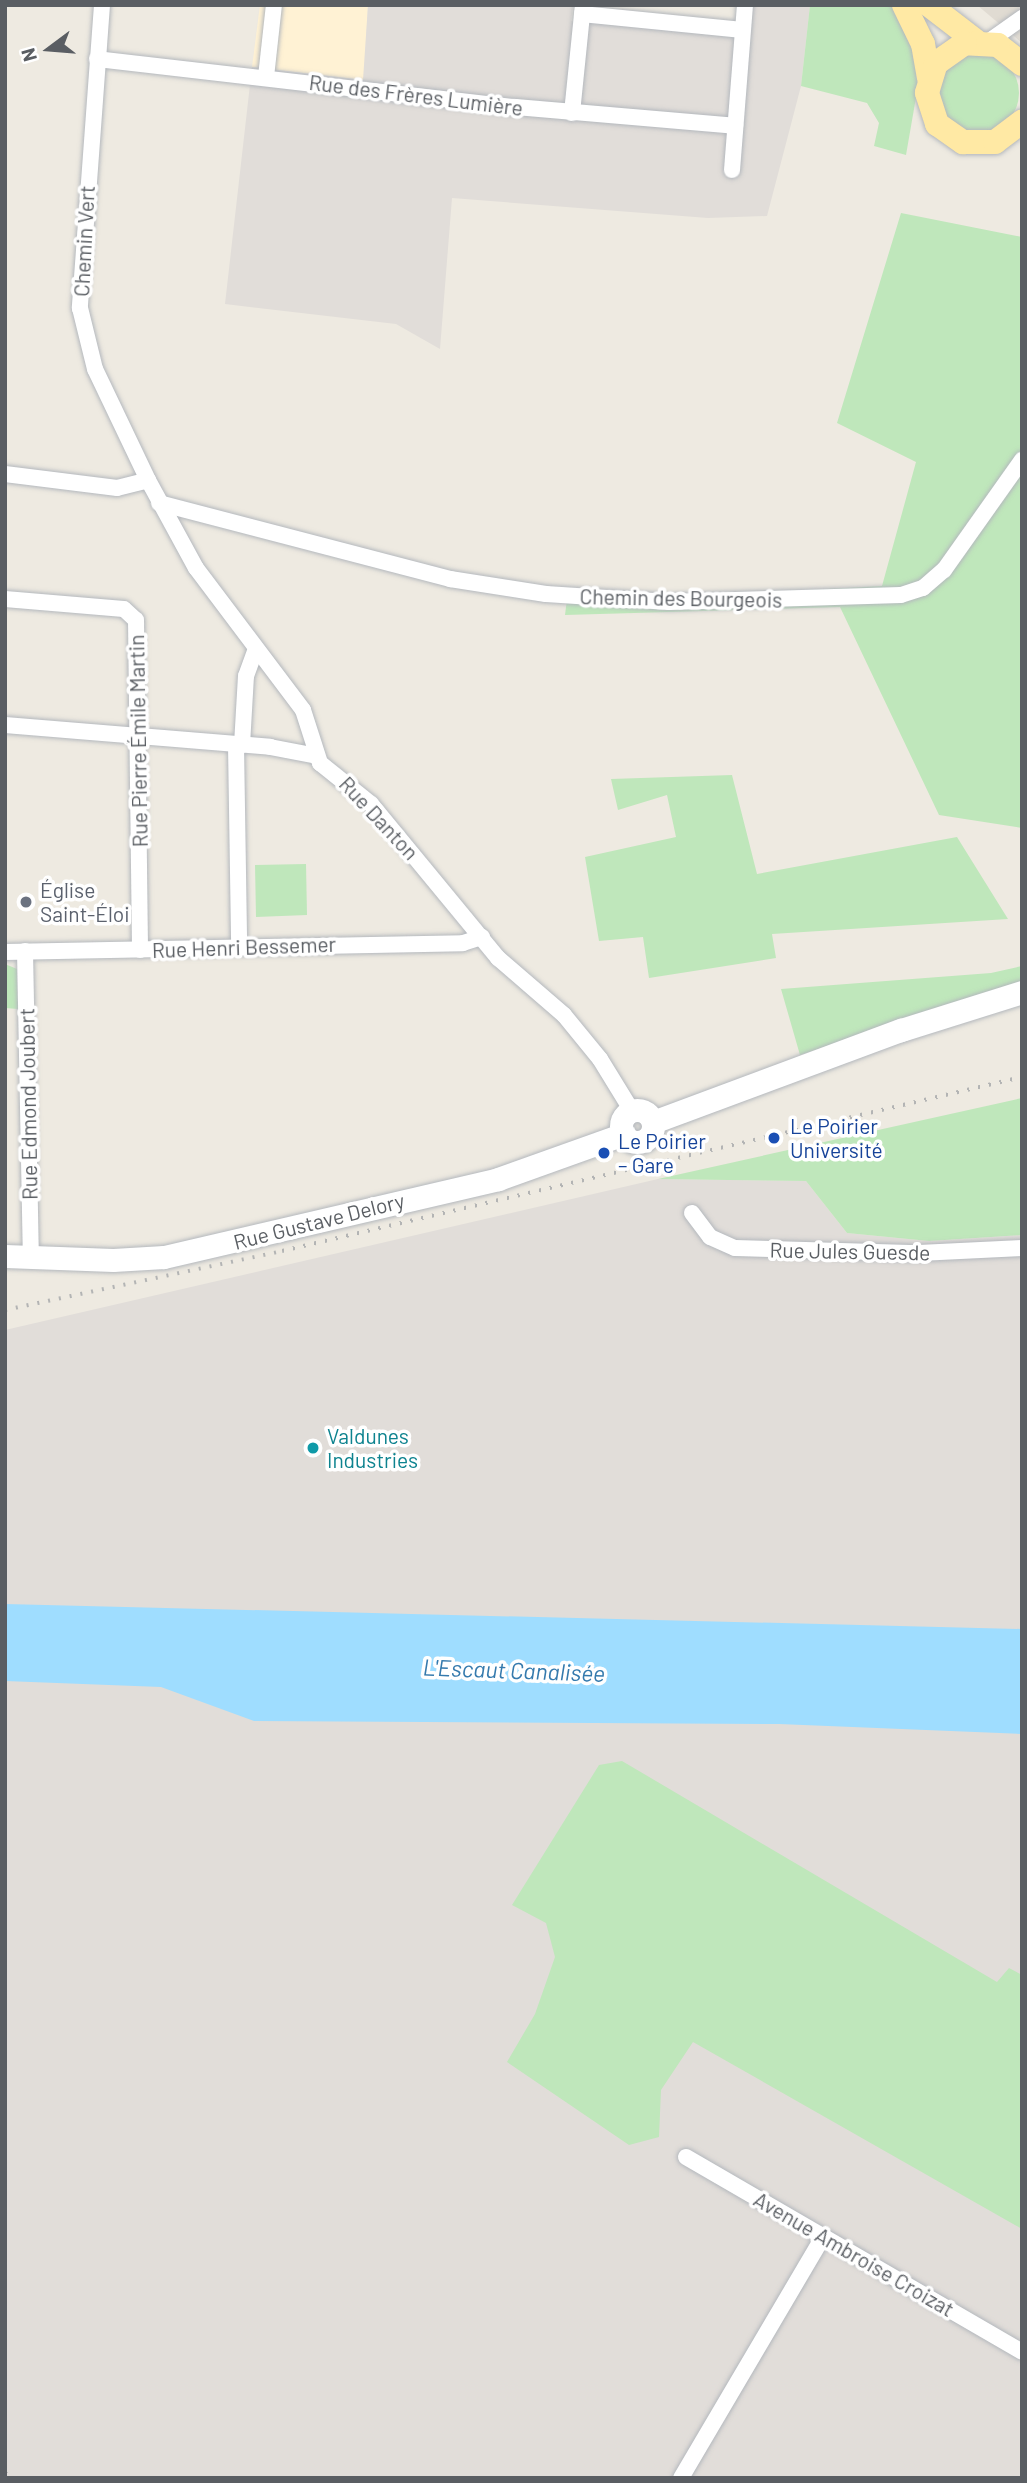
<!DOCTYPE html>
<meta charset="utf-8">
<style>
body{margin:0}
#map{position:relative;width:1027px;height:2483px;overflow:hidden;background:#eeeae1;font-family:Barlow,sans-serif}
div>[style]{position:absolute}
.commercial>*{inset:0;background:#fff2d4}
.industrial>*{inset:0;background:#e1ddd9}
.education>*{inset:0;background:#e0dbd2}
.green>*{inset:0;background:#bfe7bb}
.round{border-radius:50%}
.water>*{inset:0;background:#9fddff}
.roads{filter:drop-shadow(0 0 2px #b4b8bd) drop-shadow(0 0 2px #b4b8bd)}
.street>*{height:16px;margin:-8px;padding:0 8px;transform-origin:8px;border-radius:8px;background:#fff}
.secondary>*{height:23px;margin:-11.5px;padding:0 11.5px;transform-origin:11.5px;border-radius:11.5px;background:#fff}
.secondary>.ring{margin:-11.5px;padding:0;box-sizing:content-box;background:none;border:23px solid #fff;border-radius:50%}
.primary>*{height:24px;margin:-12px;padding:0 12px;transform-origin:12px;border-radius:12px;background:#ffe9a4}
.rail>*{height:3.5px;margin-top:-1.75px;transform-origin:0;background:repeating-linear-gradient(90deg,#b3b4b4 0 2px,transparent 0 11px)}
.dots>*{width:19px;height:19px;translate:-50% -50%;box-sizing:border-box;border:4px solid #fff;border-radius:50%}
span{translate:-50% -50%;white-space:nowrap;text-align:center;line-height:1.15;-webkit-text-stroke:7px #fff;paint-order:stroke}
.street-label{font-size:21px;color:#5a5e63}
.worship-label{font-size:21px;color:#5b616d}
.left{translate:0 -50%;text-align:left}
.transit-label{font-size:21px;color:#164399}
.culture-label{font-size:21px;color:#0d838f}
.water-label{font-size:23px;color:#357aad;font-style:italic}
.frame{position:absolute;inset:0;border:7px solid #5a5e63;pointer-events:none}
.north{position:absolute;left:14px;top:14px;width:70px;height:70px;-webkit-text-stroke:5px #fff;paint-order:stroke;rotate:254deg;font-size:19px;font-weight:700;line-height:28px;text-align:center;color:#5a5e63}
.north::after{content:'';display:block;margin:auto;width:24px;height:32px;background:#5a5e63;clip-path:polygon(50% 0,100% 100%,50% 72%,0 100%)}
</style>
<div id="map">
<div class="commercial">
<i style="clip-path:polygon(260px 5px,368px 5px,364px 80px,252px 67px)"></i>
</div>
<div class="industrial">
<i style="clip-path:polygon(368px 5px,573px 5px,571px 21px,750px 34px,753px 5px,810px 5px,801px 86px,767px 216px,708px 218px,452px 198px,440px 349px,396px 324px,225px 304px,252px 67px,363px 80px)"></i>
<i style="clip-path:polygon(658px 1179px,806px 1181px,847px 1233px,929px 1241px,1022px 1235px,1022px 2478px,5px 2478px,5px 1330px)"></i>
</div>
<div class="education">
<i style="clip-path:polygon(977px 5px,1022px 5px,1022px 43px)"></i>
</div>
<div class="green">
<i style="clip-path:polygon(810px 5px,892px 5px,913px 52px,918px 86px,906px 155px,874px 146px,879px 123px,867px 103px,801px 86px)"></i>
<i class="round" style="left:939px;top:53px;width:80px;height:80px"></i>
<i style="clip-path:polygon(901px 213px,1022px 237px,1022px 828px,939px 815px,840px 607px,565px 615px,568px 591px,676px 597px,882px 586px,916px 462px,837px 423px)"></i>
<i style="clip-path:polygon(732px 775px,757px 874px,957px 837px,1008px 919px,772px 934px,776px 958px,649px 978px,643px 937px,599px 941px,585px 857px,676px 837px,667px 795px,618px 810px,611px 779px)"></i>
<i style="clip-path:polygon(306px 864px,307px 915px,256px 917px,255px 865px)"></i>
<i style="clip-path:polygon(5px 964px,17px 969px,18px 1009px,5px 1008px)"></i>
<i style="clip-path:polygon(1022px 966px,1022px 983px,800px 1055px,781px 989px,991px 973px)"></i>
<i style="clip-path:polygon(1022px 1098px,1022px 1235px,929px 1241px,847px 1233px,806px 1181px,658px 1179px)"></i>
<i style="clip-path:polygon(622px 1761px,997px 1982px,1009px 1968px,1022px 1975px,1022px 2229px,693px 2042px,661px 2090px,659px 2137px,629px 2145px,507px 2062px,535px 2014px,555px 1957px,546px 1923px,512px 1905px,599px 1765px)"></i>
</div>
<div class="water">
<i style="clip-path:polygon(5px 1604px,1022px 1629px,1022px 1734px,779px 1724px,254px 1721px,161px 1687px,5px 1681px)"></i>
</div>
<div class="roads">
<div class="street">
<i style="left:102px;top:5px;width:304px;rotate:94.2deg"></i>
<i style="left:80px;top:308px;width:63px;rotate:76.2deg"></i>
<i style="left:95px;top:369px;width:123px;rotate:64.5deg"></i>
<i style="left:148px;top:480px;width:100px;rotate:61.4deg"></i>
<i style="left:196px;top:568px;width:178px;rotate:53deg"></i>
<i style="left:303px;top:710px;width:56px;rotate:72.2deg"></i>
<i style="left:320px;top:763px;width:65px;rotate:38.8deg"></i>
<i style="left:371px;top:804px;width:200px;rotate:50.5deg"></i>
<i style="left:498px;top:958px;width:87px;rotate:40.8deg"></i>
<i style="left:564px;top:1015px;width:57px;rotate:50.7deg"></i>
<i style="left:600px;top:1059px;width:61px;rotate:58.4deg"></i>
<i style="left:582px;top:14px;width:161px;rotate:5.7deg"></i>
<i style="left:988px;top:42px;width:42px;rotate:-35.2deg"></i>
<i style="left:97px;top:59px;width:421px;rotate:6.6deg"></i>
<i style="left:515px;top:107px;width:221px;rotate:4.9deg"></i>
<i style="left:266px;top:77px;width:72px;rotate:-83.7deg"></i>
<i style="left:572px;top:113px;width:109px;rotate:-84.2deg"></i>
<i style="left:732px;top:170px;width:166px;rotate:-85.5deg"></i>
<i style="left:5px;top:474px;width:113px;rotate:7.1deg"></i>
<i style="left:117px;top:488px;width:32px;rotate:-14deg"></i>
<i style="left:159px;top:503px;width:301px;rotate:14.6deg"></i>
<i style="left:450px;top:579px;width:97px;rotate:8.9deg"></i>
<i style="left:546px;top:594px;width:123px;rotate:3.7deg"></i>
<i style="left:669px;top:602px;width:232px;rotate:-1.7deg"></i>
<i style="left:901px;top:595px;width:23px;rotate:-18deg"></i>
<i style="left:923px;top:588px;width:28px;rotate:-41deg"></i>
<i style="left:944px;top:570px;width:135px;rotate:-54.7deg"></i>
<i style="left:5px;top:599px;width:119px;rotate:4.8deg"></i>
<i style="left:124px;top:609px;width:16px;rotate:43deg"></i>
<i style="left:136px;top:620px;width:330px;rotate:89.3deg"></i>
<i style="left:5px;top:725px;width:266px;rotate:4.7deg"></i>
<i style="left:270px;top:747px;width:48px;rotate:10.8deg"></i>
<i style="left:236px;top:745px;width:201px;rotate:89.1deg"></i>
<i style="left:242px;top:745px;width:69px;rotate:-86.7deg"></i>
<i style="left:246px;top:676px;width:29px;rotate:-70deg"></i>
<i style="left:25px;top:951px;width:306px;rotate:88.9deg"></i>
<i style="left:5px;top:952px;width:458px;rotate:-1.1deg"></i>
<i style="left:463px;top:943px;width:20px;rotate:-18deg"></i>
<i style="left:692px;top:1213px;width:30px;rotate:53deg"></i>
<i style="left:710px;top:1237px;width:27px;rotate:24deg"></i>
<i style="left:735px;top:1248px;width:184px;rotate:1.6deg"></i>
<i style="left:919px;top:1253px;width:103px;rotate:-2.8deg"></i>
<i style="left:686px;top:2157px;width:388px;rotate:30.1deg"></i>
<i style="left:681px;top:2478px;width:280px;rotate:-59.5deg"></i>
</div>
<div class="secondary">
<i class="ring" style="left:621px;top:1110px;width:9px;height:9px"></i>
<i style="left:653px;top:1122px;width:265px;rotate:-20.4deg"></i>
<i style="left:901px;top:1030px;width:127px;rotate:-17.4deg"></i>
<i style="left:5px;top:1256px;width:108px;rotate:2.1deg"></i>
<i style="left:113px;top:1260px;width:51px;rotate:-3.4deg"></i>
<i style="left:164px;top:1257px;width:343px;rotate:-13.1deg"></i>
<i style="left:498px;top:1179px;width:134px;rotate:-19.7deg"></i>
</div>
<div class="primary">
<i style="left:904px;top:5px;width:43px;rotate:64deg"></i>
<i style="left:923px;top:44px;width:34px;rotate:80deg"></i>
<i style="left:929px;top:5px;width:59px;rotate:37.5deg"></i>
<i style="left:1022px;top:64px;width:31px;rotate:-142deg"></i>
<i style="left:998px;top:45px;width:33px;rotate:-177deg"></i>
<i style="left:965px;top:43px;width:35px;rotate:145deg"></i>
<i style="left:936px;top:63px;width:31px;rotate:107deg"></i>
<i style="left:927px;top:93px;width:33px;rotate:72deg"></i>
<i style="left:937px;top:124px;width:32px;rotate:35deg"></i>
<i style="left:963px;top:142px;width:32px"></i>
<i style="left:995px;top:142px;width:34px;rotate:-37deg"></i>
</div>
</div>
<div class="rail">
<i style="left:5px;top:1310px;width:283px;rotate:-12deg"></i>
<i style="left:282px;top:1251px;width:760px;rotate:-13.23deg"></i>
<i style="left:5px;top:2473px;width:9px;rotate:32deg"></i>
</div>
<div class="dots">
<i style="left:26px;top:902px;background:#6b7280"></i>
<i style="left:774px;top:1138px;background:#1a4fb4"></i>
<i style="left:604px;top:1153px;background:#1a4fb4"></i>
<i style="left:313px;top:1448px;background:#0f9aa8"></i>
</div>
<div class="street-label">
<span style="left:416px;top:95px;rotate:7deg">Rue des Frères Lumière</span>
<span style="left:84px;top:241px;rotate:-87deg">Chemin Vert</span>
<span style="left:681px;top:598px;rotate:1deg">Chemin des Bourgeois</span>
<span style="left:138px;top:741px;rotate:-91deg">Rue Pierre Émile Martin</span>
<span style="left:379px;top:818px;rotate:47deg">Rue Danton</span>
<span style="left:244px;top:947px;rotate:-2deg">Rue Henri Bessemer</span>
<span style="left:28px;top:1104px;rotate:-91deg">Rue Edmond Joubert</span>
<span style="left:319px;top:1221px;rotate:-14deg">Rue Gustave Delory</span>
<span style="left:850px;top:1251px;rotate:1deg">Rue Jules Guesde</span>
<span style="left:854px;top:2254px;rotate:30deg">Avenue Ambroise Croizat</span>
</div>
<div class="worship-label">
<span class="left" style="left:40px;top:902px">Église<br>Saint-Éloi</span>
</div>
<div class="transit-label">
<span class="left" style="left:790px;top:1138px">Le Poirier<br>Université</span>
<span class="left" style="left:618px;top:1153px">Le Poirier<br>– Gare</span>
</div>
<div class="culture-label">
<span class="left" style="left:327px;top:1448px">Valdunes<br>Industries</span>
</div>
<div class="water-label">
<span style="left:514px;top:1670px;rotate:2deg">L'Escaut Canalisée</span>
</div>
<div class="frame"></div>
<div class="north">N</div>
</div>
